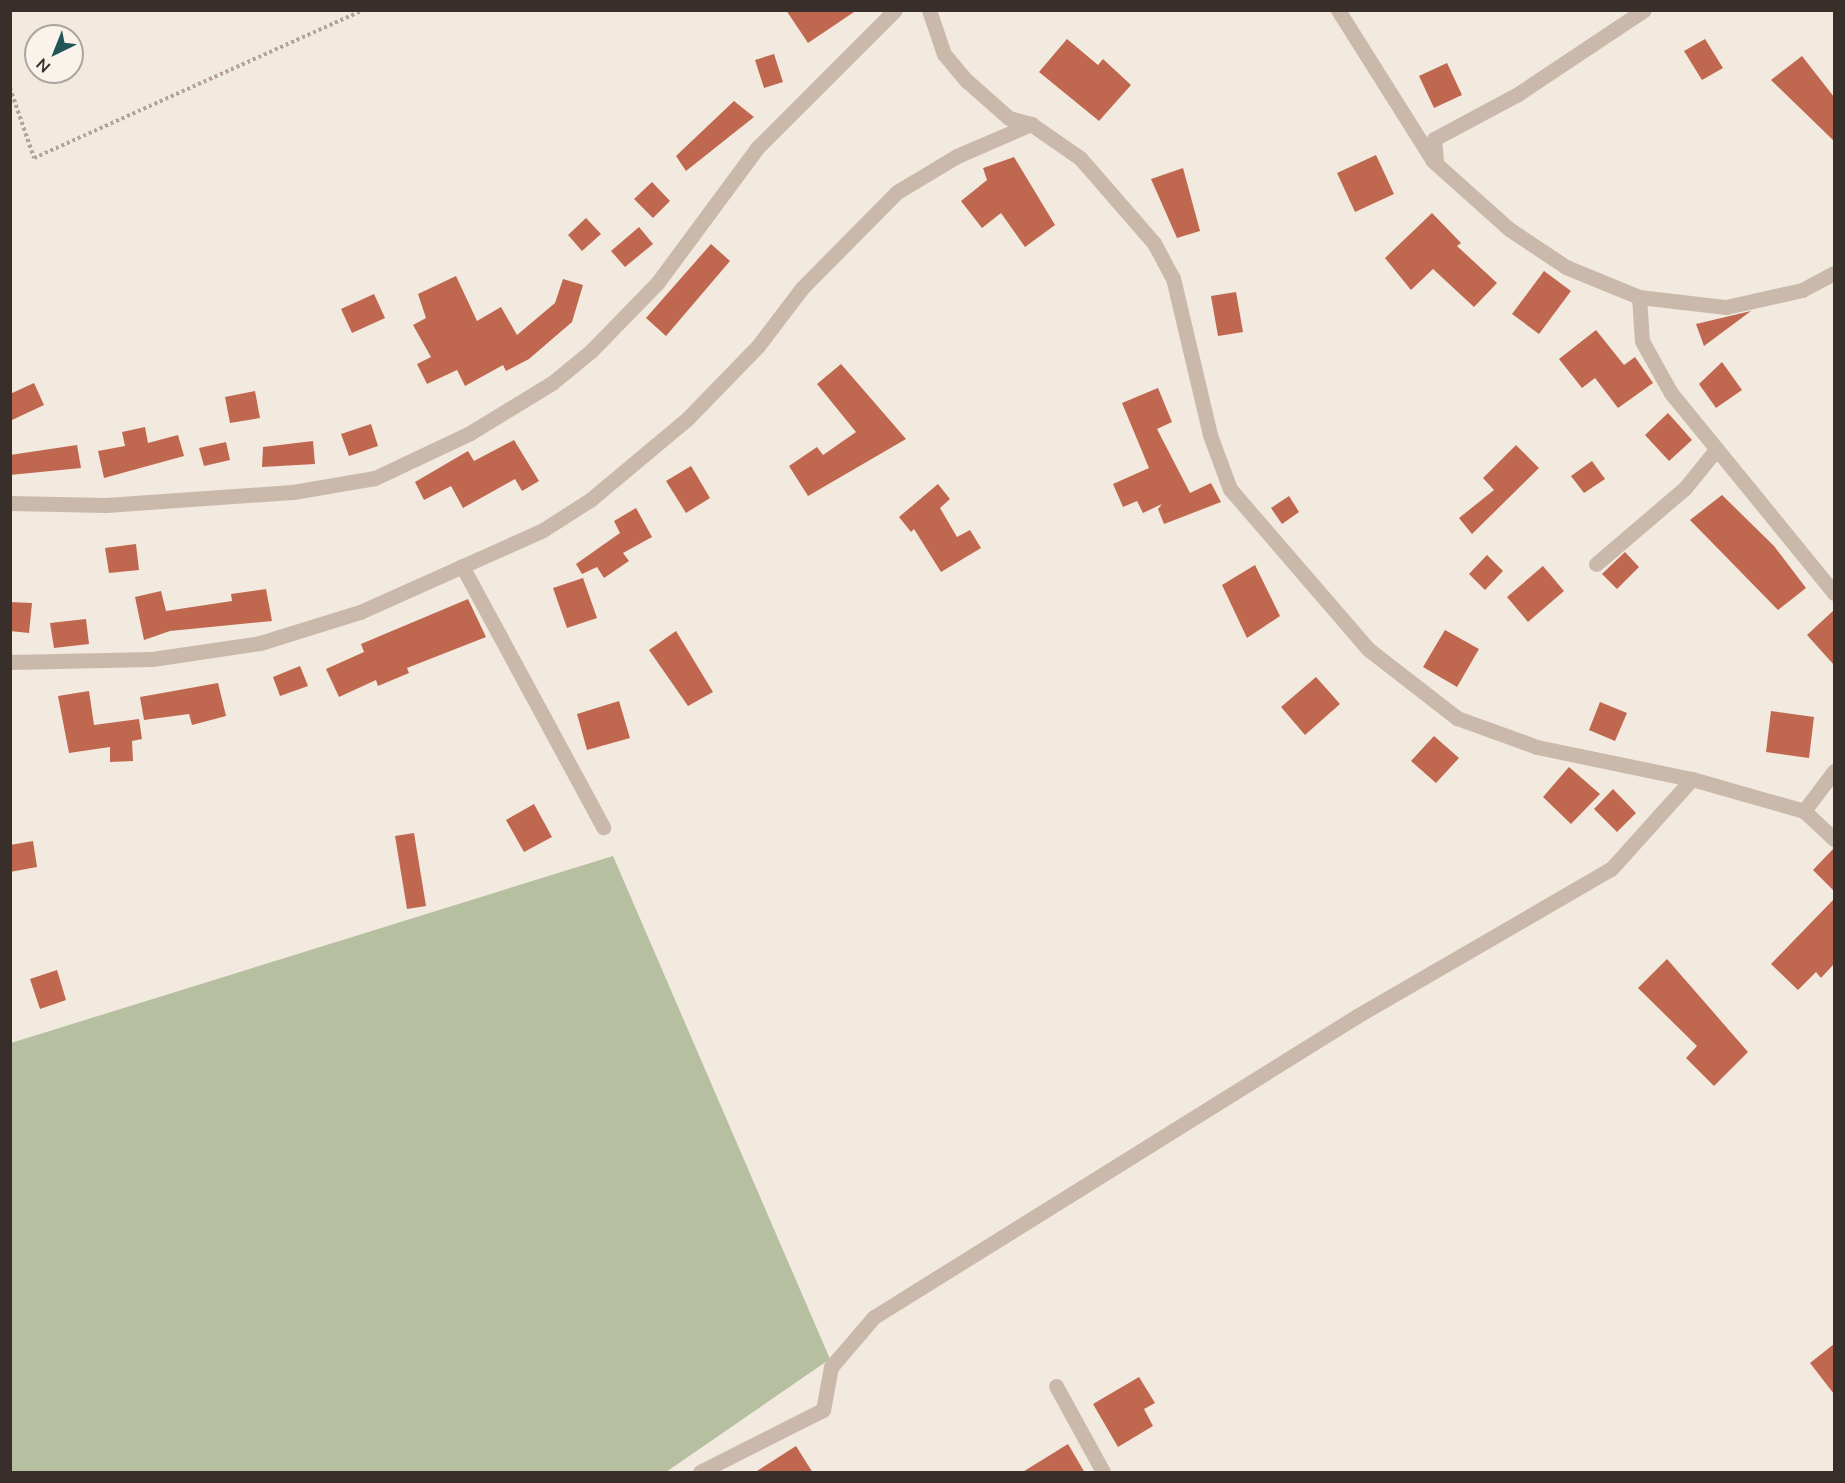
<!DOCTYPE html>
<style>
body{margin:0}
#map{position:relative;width:1845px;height:1483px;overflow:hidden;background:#f2e9df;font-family:Mulish,sans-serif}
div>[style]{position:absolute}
.green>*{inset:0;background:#b6c0a0}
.building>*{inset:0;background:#c0684f}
.path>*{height:4px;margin-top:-2px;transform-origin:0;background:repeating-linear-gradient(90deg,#b5a396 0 3px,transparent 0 6px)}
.minor>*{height:15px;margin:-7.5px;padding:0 7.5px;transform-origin:7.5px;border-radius:7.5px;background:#cab9ab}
span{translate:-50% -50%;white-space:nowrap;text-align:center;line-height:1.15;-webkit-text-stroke:4.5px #f9f3ec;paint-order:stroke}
.frame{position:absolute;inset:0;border:12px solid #382e2a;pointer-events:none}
.north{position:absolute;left:24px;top:24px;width:60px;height:60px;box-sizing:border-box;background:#f9f3ec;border:2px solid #aca49e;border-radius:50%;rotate:223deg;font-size:16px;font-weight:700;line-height:24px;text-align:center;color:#382e2a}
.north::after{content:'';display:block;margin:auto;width:21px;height:27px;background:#215558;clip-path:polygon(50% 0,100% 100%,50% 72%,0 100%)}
</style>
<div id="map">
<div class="green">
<i style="clip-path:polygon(613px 856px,830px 1359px,666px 1472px,11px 1472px,11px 1043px)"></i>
</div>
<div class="building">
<i style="clip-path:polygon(786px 10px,857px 10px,808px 43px)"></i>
<i style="clip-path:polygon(1067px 39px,1098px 65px,1103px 59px,1131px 85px,1099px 121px,1039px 72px)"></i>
<i style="clip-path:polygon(1705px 39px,1723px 68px,1702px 80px,1684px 51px)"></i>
<i style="clip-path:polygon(774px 54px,783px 82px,764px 88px,755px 60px)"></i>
<i style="clip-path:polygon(1802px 56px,1834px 97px,1834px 141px,1771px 80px)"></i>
<i style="clip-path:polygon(1447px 63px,1462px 95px,1434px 108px,1419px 76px)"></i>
<i style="clip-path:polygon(734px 101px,754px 117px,686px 171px,676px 156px)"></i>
<i style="clip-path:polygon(1376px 155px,1394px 194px,1355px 212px,1337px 173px)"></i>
<i style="clip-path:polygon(1014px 157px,1055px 225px,1025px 247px,1001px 213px,982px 228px,961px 201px,987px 180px,983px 168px)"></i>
<i style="clip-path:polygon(1183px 168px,1200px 231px,1177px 238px,1151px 179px)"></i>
<i style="clip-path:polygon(652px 182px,670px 201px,653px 218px,634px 199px)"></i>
<i style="clip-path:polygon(1432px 213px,1461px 243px,1457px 246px,1497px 283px,1474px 307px,1433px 269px,1411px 290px,1385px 258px)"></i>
<i style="clip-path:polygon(586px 218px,601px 234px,582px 251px,568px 235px)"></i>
<i style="clip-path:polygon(639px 227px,653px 244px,625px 267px,611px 251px)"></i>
<i style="clip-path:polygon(711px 244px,730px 261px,666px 336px,646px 318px)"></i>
<i style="clip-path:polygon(1544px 271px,1571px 291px,1539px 334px,1512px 314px)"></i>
<i style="clip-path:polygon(456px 276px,477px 321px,501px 307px,517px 335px,555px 303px,563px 279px,583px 285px,572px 322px,529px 359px,506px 371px,503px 365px,465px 386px,457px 370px,427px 384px,417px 364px,431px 357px,413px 325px,426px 318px,418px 294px)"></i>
<i style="clip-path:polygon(1236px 292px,1243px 332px,1218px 336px,1211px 296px)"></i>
<i style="clip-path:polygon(374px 294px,385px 318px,352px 333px,341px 309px)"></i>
<i style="clip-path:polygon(1751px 311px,1704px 346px,1696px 324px)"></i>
<i style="clip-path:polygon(1596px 330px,1624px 365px,1635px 357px,1653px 383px,1618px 408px,1595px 378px,1582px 388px,1559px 359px)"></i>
<i style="clip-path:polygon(1722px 362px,1742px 390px,1716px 408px,1699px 384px)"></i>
<i style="clip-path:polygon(841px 364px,906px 439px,808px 496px,789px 466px,817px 447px,823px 455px,856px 432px,817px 384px)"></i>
<i style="clip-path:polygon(34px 383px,44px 405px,10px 421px,10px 394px)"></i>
<i style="clip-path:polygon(1158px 388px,1172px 422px,1157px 429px,1190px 493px,1211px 483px,1221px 502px,1164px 524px,1158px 509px,1162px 504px,1143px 513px,1137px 501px,1123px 507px,1113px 484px,1149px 468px,1122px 403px)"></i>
<i style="clip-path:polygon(255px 391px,260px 418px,230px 423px,225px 397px)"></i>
<i style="clip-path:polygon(1668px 413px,1692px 440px,1669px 461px,1645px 435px)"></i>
<i style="clip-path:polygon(371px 424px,378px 446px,349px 456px,341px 434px)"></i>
<i style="clip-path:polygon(145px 427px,148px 443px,178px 435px,184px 456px,104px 478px,98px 451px,125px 446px,122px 432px)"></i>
<i style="clip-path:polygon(514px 440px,539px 481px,522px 491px,515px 479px,463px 508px,451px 486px,424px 500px,415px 482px,468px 451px,474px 461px)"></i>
<i style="clip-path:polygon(313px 441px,315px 464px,262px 467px,263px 447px)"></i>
<i style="clip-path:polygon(226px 442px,230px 460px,204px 466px,199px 448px)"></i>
<i style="clip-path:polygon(77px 445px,81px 468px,10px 475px,10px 455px)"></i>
<i style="clip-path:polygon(1516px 445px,1539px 468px,1472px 534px,1459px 518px,1494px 490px,1483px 478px)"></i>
<i style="clip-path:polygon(1592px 461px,1605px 479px,1584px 493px,1571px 476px)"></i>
<i style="clip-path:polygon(691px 466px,710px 498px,686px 513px,666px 481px)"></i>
<i style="clip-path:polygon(938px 484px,950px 499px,940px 508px,957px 537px,970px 530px,981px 548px,941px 572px,914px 529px,911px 532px,899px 517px)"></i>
<i style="clip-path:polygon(1722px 495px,1774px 546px,1806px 588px,1778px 610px,1690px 520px)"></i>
<i style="clip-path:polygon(1289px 496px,1299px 512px,1282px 524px,1271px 508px)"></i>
<i style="clip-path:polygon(636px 508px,652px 537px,623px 553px,629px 561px,604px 578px,597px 567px,582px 574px,576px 564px,620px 533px,614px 521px)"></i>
<i style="clip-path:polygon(136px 544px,139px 570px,109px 573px,105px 548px)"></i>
<i style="clip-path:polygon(1625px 552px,1639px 567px,1617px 589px,1602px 574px)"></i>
<i style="clip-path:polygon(1487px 555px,1503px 571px,1485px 590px,1469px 574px)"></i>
<i style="clip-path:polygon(1255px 565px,1280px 616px,1247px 638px,1222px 585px)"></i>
<i style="clip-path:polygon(1543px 566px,1564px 591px,1528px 622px,1507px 597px)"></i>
<i style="clip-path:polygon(583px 578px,597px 618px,567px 628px,553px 588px)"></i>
<i style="clip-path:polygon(266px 589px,272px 621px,170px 631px,144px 640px,135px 597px,161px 591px,166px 611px,232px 601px,231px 594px)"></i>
<i style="clip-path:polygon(468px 599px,486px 637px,407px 668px,409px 673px,378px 686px,376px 680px,339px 697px,326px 669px,364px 652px,361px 644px)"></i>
<i style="clip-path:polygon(10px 602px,32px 603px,29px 633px,10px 631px)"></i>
<i style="clip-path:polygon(1834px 610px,1834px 665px,1807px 635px)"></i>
<i style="clip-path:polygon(86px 619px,89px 644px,54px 648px,50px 623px)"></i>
<i style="clip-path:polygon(1445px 630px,1479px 649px,1457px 687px,1423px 667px)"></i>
<i style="clip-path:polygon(676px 631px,713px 692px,688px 706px,649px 650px)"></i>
<i style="clip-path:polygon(300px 666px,308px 686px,280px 696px,273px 677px)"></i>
<i style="clip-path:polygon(1316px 677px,1340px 704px,1305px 735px,1281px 707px)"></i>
<i style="clip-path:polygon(218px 683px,226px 716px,192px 725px,189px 714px,144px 720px,140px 697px)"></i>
<i style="clip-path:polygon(89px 691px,94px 725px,139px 719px,142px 739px,132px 741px,133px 761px,110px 762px,110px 747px,69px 753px,58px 696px)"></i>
<i style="clip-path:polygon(619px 701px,630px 738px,587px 750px,577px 714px)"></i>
<i style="clip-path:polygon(1600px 702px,1627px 713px,1615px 741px,1589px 730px)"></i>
<i style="clip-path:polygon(1771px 711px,1814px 717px,1809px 758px,1766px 752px)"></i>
<i style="clip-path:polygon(1434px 736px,1459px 758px,1436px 783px,1411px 761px)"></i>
<i style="clip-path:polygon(1569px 767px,1600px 794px,1571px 824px,1543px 797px)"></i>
<i style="clip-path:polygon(1613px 789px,1636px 813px,1617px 832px,1594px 809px)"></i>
<i style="clip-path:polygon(534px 804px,552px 837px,524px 852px,506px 820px)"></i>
<i style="clip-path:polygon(414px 833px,426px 906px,407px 909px,395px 836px)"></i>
<i style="clip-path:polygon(33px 841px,37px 867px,10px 872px,10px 845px)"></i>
<i style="clip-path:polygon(1834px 848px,1834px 891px,1813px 870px)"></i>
<i style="clip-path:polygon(1834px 899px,1834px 964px,1821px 978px,1816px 972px,1798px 990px,1771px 964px)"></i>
<i style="clip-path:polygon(1667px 959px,1748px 1052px,1714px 1086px,1686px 1058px,1697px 1046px,1638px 988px)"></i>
<i style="clip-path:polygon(57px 970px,66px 1000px,40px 1009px,30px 979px)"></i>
<i style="clip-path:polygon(1834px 1344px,1834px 1394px,1810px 1363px)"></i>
<i style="clip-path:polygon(1139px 1377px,1155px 1403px,1144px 1409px,1153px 1426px,1118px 1447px,1093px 1404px)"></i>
<i style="clip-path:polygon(1068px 1444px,1085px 1473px,1021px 1473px)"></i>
<i style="clip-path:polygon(796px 1446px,813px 1473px,754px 1473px)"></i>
</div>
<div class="path">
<i style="left:10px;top:88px;width:74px;rotate:71.1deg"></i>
<i style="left:34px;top:158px;width:362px;rotate:-24.2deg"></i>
</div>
<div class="minor">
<i style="left:929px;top:10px;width:46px;rotate:71.2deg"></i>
<i style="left:944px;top:54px;width:35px;rotate:50deg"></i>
<i style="left:967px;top:81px;width:56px;rotate:41.4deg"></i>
<i style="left:1009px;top:118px;width:23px;rotate:15deg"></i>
<i style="left:1031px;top:124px;width:60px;rotate:34.8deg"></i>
<i style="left:1080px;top:158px;width:113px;rotate:49deg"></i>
<i style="left:1154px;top:243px;width:40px;rotate:62deg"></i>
<i style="left:1173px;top:278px;width:161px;rotate:76.7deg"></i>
<i style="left:1210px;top:435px;width:58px;rotate:69.7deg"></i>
<i style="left:1230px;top:489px;width:211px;rotate:49.2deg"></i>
<i style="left:1368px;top:649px;width:113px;rotate:37.8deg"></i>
<i style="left:1457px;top:718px;width:85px;rotate:19.9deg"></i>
<i style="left:1537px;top:747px;width:158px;rotate:11.7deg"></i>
<i style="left:1692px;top:779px;width:116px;rotate:15.9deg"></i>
<i style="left:1804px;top:811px;width:41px;rotate:43deg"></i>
<i style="left:1338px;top:10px;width:178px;rotate:57.8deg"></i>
<i style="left:1433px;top:161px;width:102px;rotate:41.8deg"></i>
<i style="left:1509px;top:229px;width:69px;rotate:33.7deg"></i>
<i style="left:1566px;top:267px;width:79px;rotate:22.3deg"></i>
<i style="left:1639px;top:297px;width:88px;rotate:6.6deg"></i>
<i style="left:1726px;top:307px;width:78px;rotate:-12.6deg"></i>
<i style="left:1802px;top:290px;width:36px;rotate:-28deg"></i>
<i style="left:1436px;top:161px;width:22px;rotate:-95deg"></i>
<i style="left:1434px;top:139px;width:95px;rotate:-28.2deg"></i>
<i style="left:1518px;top:94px;width:151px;rotate:-33.7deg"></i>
<i style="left:1639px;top:297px;width:44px;rotate:86.1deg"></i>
<i style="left:1642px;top:341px;width:60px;rotate:60.9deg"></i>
<i style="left:1671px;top:393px;width:258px;rotate:50.8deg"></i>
<i style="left:10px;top:503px;width:96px;rotate:1.2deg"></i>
<i style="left:106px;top:505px;width:187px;rotate:-4deg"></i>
<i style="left:293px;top:492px;width:83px;rotate:-9.7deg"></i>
<i style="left:375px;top:478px;width:105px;rotate:-25.3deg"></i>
<i style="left:470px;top:433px;width:96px;rotate:-31.4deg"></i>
<i style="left:552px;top:383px;width:50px;rotate:-39.4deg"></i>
<i style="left:591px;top:351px;width:96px;rotate:-45.8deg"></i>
<i style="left:658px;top:282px;width:167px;rotate:-53.5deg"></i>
<i style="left:757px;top:148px;width:195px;rotate:-45deg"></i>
<i style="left:1596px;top:564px;width:117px;rotate:-40.5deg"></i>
<i style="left:1685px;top:488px;width:48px;rotate:-51deg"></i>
<i style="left:462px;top:566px;width:297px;rotate:61.6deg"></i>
<i style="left:10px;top:662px;width:142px;rotate:-1.2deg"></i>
<i style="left:152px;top:659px;width:109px;rotate:-8.4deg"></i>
<i style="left:260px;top:643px;width:105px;rotate:-17.2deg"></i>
<i style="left:360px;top:612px;width:201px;rotate:-24.1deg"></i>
<i style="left:543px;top:530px;width:56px;rotate:-32.6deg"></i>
<i style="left:590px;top:500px;width:128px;rotate:-39.9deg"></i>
<i style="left:688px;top:418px;width:100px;rotate:-45.8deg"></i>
<i style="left:758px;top:346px;width:73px;rotate:-52.8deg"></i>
<i style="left:802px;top:288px;width:135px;rotate:-45.3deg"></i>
<i style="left:897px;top:192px;width:70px;rotate:-31deg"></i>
<i style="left:957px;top:156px;width:81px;rotate:-23.4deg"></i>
<i style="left:1804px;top:811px;width:50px;rotate:-53.1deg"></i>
<i style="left:1056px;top:1386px;width:98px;rotate:61.3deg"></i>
<i style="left:700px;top:1472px;width:138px;rotate:-26.8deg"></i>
<i style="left:823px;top:1410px;width:44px;rotate:-79.5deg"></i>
<i style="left:831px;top:1367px;width:66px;rotate:-49.3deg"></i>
<i style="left:874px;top:1317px;width:569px;rotate:-31.93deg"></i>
<i style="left:1357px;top:1016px;width:293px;rotate:-30.1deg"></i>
<i style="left:1611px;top:869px;width:121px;rotate:-48deg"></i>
</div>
<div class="frame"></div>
<div class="north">N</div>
</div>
